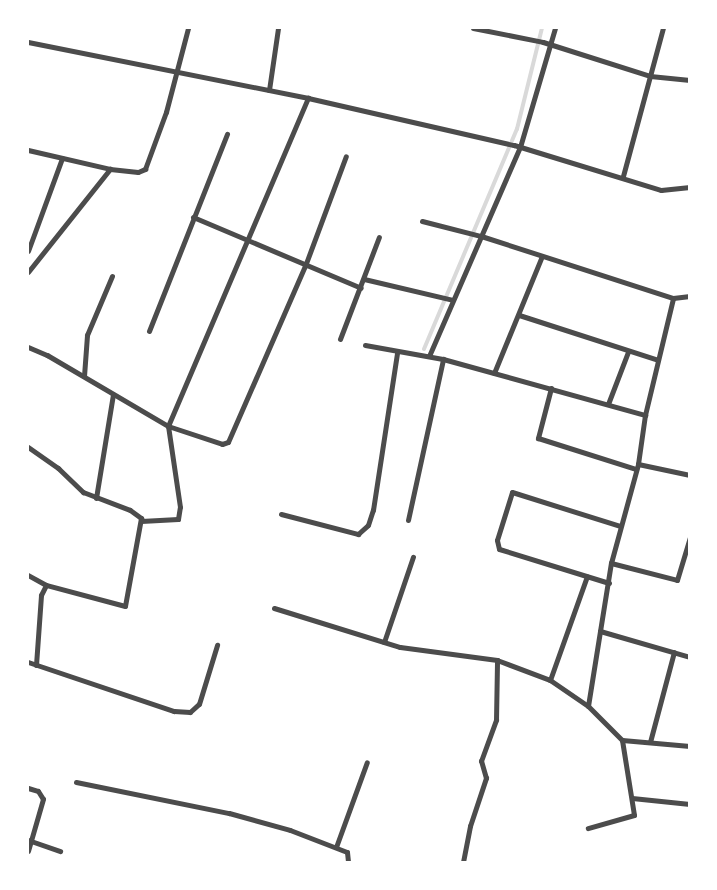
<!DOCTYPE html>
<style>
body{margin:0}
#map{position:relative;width:717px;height:890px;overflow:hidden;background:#fff;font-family:Barlow,sans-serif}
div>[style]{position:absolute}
.stream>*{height:4px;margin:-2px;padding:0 2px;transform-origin:2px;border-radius:2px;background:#d9d9d9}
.minor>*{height:5px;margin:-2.5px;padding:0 2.5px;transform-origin:2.5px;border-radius:2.5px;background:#4c4c4c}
span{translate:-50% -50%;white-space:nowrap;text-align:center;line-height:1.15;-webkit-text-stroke:4.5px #fff;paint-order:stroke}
.frame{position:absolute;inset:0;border:29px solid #fff;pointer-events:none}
</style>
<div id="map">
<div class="stream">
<i style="left:424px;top:349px;width:239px;rotate:-67.1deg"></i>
<i style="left:517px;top:129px;width:104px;rotate:-76.1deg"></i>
</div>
<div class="minor">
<i style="left:473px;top:28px;width:71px;rotate:11.3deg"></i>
<i style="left:543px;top:42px;width:112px;rotate:17.6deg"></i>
<i style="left:650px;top:76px;width:40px;rotate:5.7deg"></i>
<i style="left:28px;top:42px;width:286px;rotate:11.3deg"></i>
<i style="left:308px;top:98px;width:211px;rotate:12.9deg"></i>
<i style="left:514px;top:145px;width:154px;rotate:17deg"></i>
<i style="left:661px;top:190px;width:29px;rotate:-6deg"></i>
<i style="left:269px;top:90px;width:63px;rotate:-81.7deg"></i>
<i style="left:28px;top:150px;width:84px;rotate:13deg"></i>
<i style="left:623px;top:176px;width:153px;rotate:-74.9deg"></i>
<i style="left:193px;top:217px;width:182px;rotate:22.9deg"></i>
<i style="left:422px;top:221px;width:61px;rotate:14.3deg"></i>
<i style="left:481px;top:236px;width:202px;rotate:17.9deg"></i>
<i style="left:673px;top:298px;width:17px;rotate:-7deg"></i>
<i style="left:28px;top:251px;width:99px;rotate:-69.9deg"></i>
<i style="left:28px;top:272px;width:132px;rotate:-51.5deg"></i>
<i style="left:110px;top:169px;width:28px;rotate:6deg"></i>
<i style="left:138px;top:172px;width:8px;rotate:-23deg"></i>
<i style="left:145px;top:169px;width:61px;rotate:-69.8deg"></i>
<i style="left:166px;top:112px;width:87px;rotate:-75.3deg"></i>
<i style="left:364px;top:279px;width:91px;rotate:13.3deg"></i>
<i style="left:519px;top:315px;width:146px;rotate:17.9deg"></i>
<i style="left:149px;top:331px;width:212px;rotate:-68.4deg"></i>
<i style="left:340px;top:339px;width:109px;rotate:-69.1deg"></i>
<i style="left:365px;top:345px;width:79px;rotate:10.2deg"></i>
<i style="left:443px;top:359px;width:210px;rotate:15.5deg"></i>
<i style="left:28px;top:347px;width:21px;rotate:23deg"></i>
<i style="left:47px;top:355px;width:140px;rotate:30.4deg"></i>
<i style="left:168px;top:426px;width:57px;rotate:18.4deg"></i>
<i style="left:222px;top:444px;width:6px;rotate:-18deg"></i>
<i style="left:228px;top:442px;width:192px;rotate:-66.4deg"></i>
<i style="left:305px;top:266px;width:117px;rotate:-69.6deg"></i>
<i style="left:429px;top:356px;width:228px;rotate:-66.5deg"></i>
<i style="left:520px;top:147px;width:124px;rotate:-73.6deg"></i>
<i style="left:494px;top:373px;width:126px;rotate:-67.7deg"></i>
<i style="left:84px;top:376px;width:41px;rotate:-85.8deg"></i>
<i style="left:87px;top:335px;width:64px;rotate:-67deg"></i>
<i style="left:551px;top:388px;width:52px;rotate:104.6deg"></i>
<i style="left:538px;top:438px;width:103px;rotate:17.6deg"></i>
<i style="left:608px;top:404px;width:56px;rotate:-69deg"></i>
<i style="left:28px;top:447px;width:37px;rotate:35deg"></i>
<i style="left:58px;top:468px;width:35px;rotate:44deg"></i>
<i style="left:83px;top:492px;width:50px;rotate:21deg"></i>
<i style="left:130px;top:510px;width:14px;rotate:36deg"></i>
<i style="left:141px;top:518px;width:89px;rotate:100.3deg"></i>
<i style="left:125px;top:606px;width:82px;rotate:-165.1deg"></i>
<i style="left:46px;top:585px;width:21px;rotate:-151deg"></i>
<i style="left:638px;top:464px;width:53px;rotate:11.9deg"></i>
<i style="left:96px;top:498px;width:105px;rotate:-80.7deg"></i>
<i style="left:281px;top:514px;width:80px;rotate:14.6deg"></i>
<i style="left:358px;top:534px;width:13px;rotate:-42deg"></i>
<i style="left:368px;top:525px;width:16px;rotate:-72deg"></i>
<i style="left:373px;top:510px;width:159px;rotate:-81.3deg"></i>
<i style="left:408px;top:520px;width:165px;rotate:-77.7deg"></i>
<i style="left:141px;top:521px;width:37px;rotate:-3deg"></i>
<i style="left:178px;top:519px;width:12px;rotate:-81deg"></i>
<i style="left:180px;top:507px;width:82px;rotate:-98.4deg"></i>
<i style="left:168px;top:426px;width:357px;rotate:-66.9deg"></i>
<i style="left:611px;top:563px;width:68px;rotate:14.4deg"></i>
<i style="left:677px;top:580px;width:45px;rotate:-73.2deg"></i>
<i style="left:609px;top:583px;width:115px;rotate:-162.8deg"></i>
<i style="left:499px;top:549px;width:9px;rotate:-103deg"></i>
<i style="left:497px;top:540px;width:50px;rotate:-72.6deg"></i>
<i style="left:512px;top:492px;width:113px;rotate:17.5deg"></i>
<i style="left:274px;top:608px;width:132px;rotate:17.2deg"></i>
<i style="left:400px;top:647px;width:98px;rotate:7.6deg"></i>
<i style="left:497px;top:660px;width:57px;rotate:20.7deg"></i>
<i style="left:550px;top:680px;width:46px;rotate:34.4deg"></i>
<i style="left:588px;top:706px;width:48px;rotate:45deg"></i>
<i style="left:622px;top:740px;width:76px;rotate:80.9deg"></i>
<i style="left:634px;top:815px;width:48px;rotate:164.2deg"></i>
<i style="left:600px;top:631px;width:94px;rotate:16.1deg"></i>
<i style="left:384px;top:642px;width:90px;rotate:-71.2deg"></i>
<i style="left:28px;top:662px;width:154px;rotate:18.6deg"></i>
<i style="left:174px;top:711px;width:16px;rotate:4deg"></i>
<i style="left:190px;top:712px;width:12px;rotate:-42deg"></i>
<i style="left:199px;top:704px;width:62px;rotate:-73deg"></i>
<i style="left:36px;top:665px;width:70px;rotate:-85.9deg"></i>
<i style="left:41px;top:595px;width:11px;rotate:-63deg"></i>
<i style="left:550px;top:680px;width:110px;rotate:-70.4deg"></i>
<i style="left:588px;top:706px;width:145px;rotate:-80.9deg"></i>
<i style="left:611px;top:563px;width:103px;rotate:-74.7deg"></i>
<i style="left:638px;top:464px;width:49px;rotate:-81.9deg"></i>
<i style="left:645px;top:415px;width:120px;rotate:-76.5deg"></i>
<i style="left:622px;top:740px;width:68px;rotate:5deg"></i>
<i style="left:650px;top:742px;width:93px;rotate:-75.1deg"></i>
<i style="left:76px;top:782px;width:156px;rotate:11.5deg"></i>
<i style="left:229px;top:813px;width:63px;rotate:15.6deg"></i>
<i style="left:290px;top:830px;width:61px;rotate:21.1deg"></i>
<i style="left:347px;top:852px;width:10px;rotate:84deg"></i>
<i style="left:28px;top:788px;width:10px;rotate:17deg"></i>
<i style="left:38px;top:791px;width:9px;rotate:58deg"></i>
<i style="left:43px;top:799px;width:54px;rotate:106.1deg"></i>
<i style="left:632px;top:798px;width:58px;rotate:5.9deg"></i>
<i style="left:28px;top:840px;width:34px;rotate:19deg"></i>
<i style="left:336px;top:847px;width:90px;rotate:-70deg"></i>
<i style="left:463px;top:862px;width:37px;rotate:-79deg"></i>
<i style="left:470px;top:826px;width:51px;rotate:-71.6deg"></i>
<i style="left:486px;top:778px;width:18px;rotate:-106deg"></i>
<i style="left:481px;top:761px;width:44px;rotate:-69.9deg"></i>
<i style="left:496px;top:720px;width:60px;rotate:-89deg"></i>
</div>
<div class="frame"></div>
</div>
